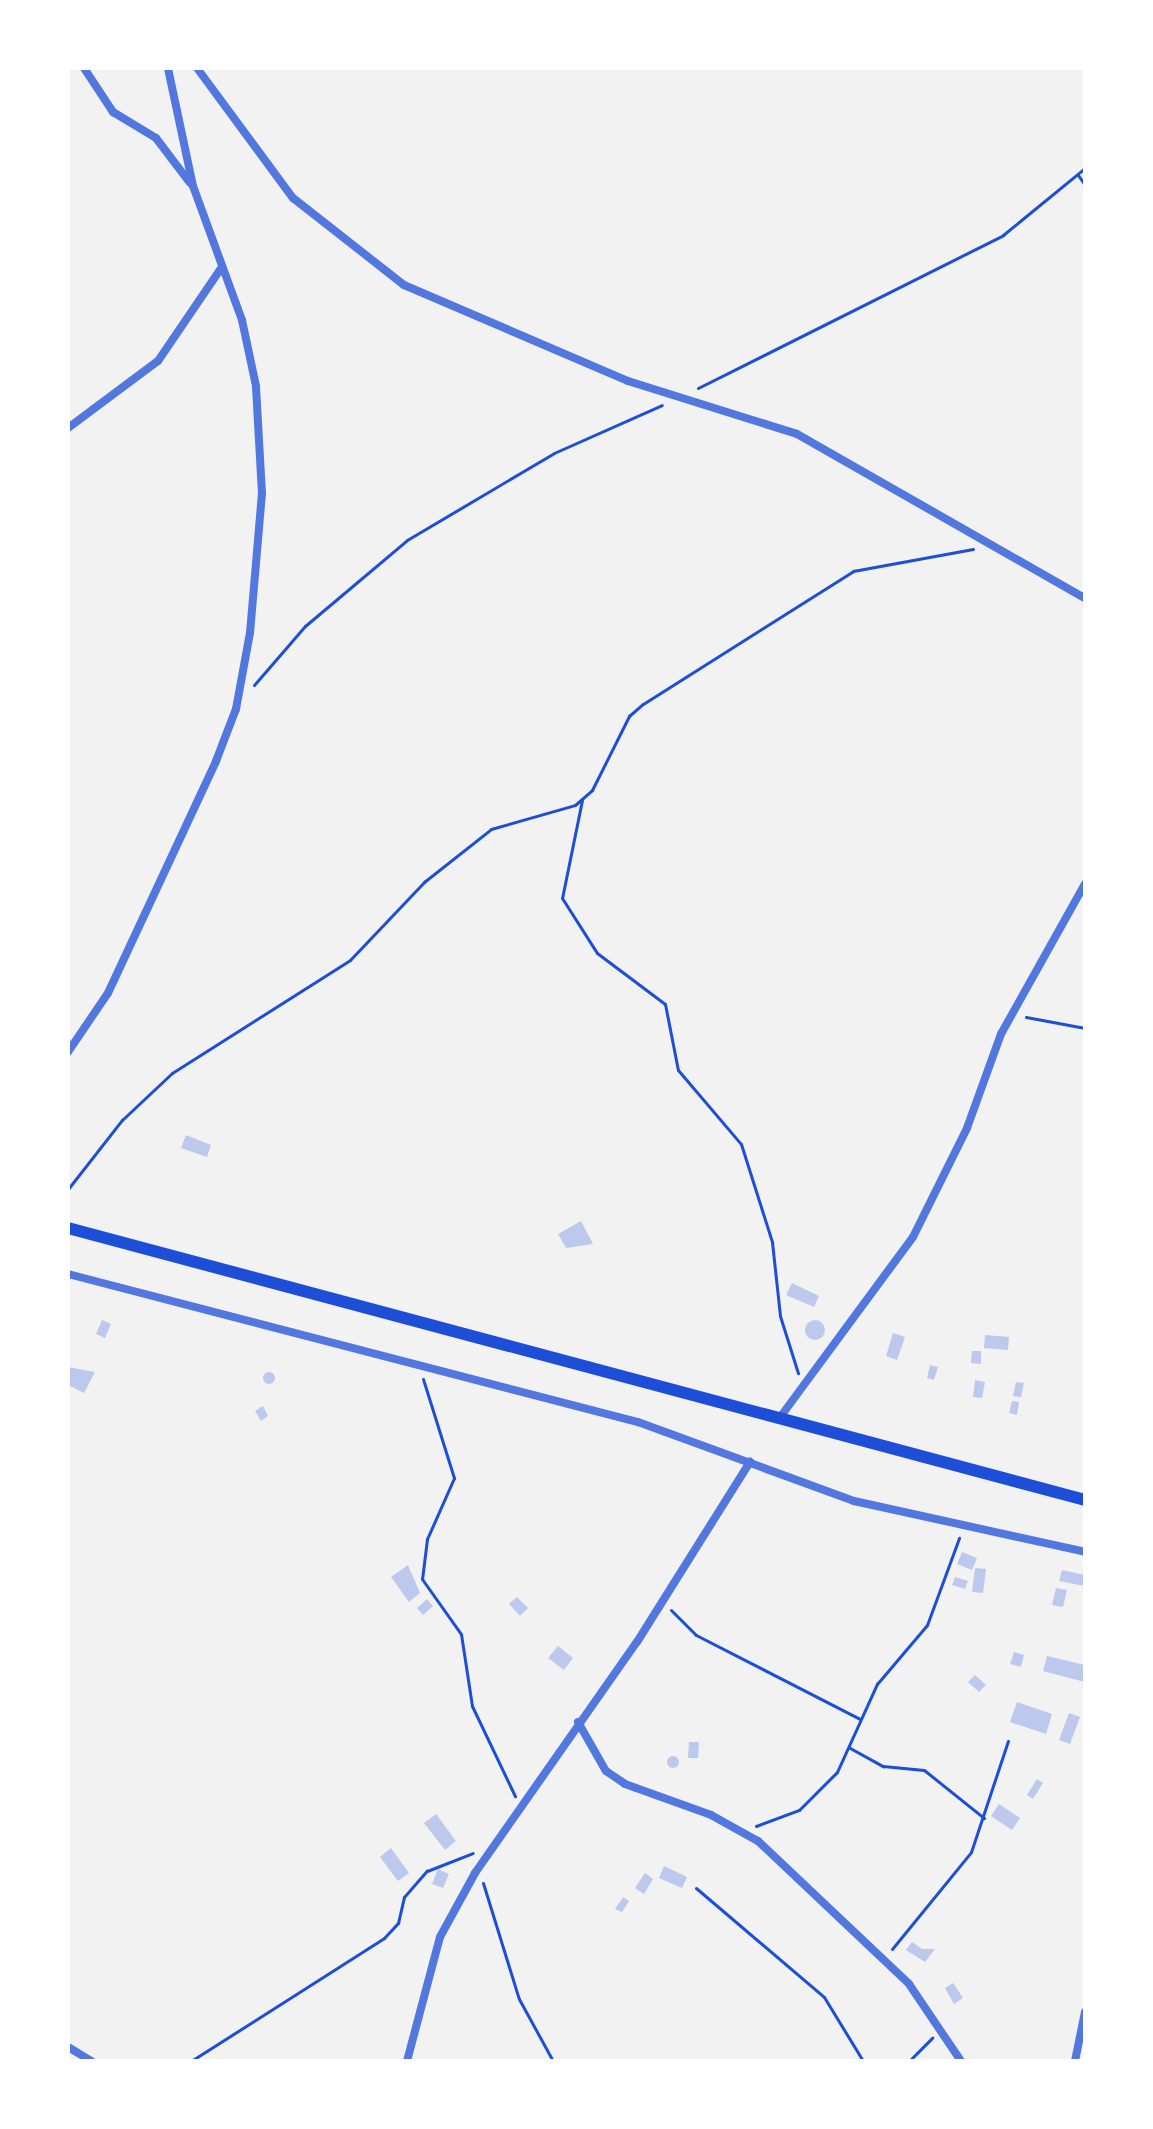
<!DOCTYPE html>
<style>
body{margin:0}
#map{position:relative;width:1153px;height:2129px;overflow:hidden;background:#f2f2f2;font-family:Bitter,serif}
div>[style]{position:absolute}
.building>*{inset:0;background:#bdc9ec}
.round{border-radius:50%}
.path>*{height:3px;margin:-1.5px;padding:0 1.5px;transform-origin:1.5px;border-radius:1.5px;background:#1d4ed8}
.minor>*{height:8px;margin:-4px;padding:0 4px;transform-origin:4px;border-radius:4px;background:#5277de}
.trunk>*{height:12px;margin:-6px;padding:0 6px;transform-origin:6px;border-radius:6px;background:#1d4ed8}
span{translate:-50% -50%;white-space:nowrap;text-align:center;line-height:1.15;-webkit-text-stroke:7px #fff;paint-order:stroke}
.frame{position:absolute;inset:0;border:70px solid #fff;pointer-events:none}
</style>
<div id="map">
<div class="building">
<i style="clip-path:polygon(186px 1135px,211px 1145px,207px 1157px,181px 1148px)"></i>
<i style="clip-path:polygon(581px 1221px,593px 1244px,566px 1248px,558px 1234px)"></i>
<i style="clip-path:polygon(792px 1283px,819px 1296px,814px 1307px,786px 1295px)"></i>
<i style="clip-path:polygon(102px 1320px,111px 1324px,105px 1338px,96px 1334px)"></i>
<i class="round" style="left:805px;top:1320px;width:20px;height:20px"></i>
<i style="clip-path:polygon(893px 1333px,905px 1337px,897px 1360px,886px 1356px)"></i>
<i style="clip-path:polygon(985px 1335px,1009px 1337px,1008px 1350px,984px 1348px)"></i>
<i style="clip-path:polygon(972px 1351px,981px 1351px,981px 1364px,971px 1363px)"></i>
<i style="clip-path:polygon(930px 1365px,938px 1367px,934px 1380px,927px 1378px)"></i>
<i style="clip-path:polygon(68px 1367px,95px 1372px,84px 1393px,68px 1385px)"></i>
<i class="round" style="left:263px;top:1372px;width:12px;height:12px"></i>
<i style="clip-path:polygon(975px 1380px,985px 1382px,982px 1398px,973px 1397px)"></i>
<i style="clip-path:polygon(1016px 1382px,1024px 1383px,1021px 1397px,1013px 1396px)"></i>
<i style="clip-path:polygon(1012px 1401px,1019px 1402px,1017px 1415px,1009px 1413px)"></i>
<i style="clip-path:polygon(263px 1406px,268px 1416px,261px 1421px,255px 1411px)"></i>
<i style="clip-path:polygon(962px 1552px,977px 1558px,972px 1570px,957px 1564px)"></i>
<i style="clip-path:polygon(408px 1565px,420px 1593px,409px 1602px,391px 1577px)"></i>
<i style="clip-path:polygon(975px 1568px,986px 1569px,983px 1593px,972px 1592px)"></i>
<i style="clip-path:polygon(1062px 1570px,1085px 1575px,1085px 1586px,1059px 1581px)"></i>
<i style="clip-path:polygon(955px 1577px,968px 1581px,965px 1589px,952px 1585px)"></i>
<i style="clip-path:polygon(1056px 1588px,1067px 1590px,1063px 1607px,1052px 1605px)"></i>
<i style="clip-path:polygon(517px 1597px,528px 1608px,520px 1616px,509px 1604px)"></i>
<i style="clip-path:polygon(427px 1599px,433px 1606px,423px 1615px,417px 1608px)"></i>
<i style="clip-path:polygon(558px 1646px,573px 1658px,564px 1670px,548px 1658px)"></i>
<i style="clip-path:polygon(1014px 1652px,1024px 1655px,1021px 1667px,1010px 1664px)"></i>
<i style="clip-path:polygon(1047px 1656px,1085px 1665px,1085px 1682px,1043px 1671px)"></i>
<i style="clip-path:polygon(975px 1675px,986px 1685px,979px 1692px,968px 1682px)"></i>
<i style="clip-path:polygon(1017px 1702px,1052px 1714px,1046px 1734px,1010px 1722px)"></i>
<i style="clip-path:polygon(1069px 1713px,1080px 1717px,1070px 1744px,1059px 1740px)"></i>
<i style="clip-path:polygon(689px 1742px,699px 1742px,698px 1758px,688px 1758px)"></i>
<i class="round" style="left:667px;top:1756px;width:12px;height:12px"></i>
<i style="clip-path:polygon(1037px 1779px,1043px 1783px,1033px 1799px,1027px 1795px)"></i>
<i style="clip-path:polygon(999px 1804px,1020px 1818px,1012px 1830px,991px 1816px)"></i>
<i style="clip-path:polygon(436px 1814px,456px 1841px,445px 1850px,424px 1823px)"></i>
<i style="clip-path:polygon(391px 1848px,409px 1873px,398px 1881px,380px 1857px)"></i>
<i style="clip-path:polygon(664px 1866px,687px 1877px,682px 1888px,659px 1878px)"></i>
<i style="clip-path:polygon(438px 1869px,449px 1874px,443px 1888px,432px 1884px)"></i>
<i style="clip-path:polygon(645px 1873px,653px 1879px,644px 1894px,635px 1888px)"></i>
<i style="clip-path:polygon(623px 1897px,629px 1901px,622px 1912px,615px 1909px)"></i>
<i style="clip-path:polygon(912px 1942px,922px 1949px,935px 1949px,925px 1962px,906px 1950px)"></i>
<i style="clip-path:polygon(953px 1983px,963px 1998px,954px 2004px,945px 1988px)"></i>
</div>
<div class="path">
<i style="left:1078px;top:175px;width:12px;rotate:55deg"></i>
<i style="left:698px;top:388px;width:341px;rotate:-26.6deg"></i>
<i style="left:1003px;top:235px;width:106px;rotate:-39.3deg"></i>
<i style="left:254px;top:685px;width:78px;rotate:-49.2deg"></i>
<i style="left:305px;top:626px;width:133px;rotate:-40.1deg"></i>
<i style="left:407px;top:540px;width:171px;rotate:-30.6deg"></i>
<i style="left:554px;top:453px;width:118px;rotate:-24deg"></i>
<i style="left:582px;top:800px;width:100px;rotate:101.5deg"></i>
<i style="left:562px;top:898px;width:65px;rotate:57.5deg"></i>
<i style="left:597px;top:953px;width:85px;rotate:36.9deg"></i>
<i style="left:665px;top:1004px;width:67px;rotate:78.9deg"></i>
<i style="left:678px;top:1070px;width:97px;rotate:49.6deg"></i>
<i style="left:741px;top:1144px;width:103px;rotate:72.4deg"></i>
<i style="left:772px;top:1242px;width:74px;rotate:83.8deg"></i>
<i style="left:780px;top:1316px;width:60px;rotate:72.5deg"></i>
<i style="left:1026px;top:1017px;width:60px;rotate:10.6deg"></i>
<i style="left:68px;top:1189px;width:88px;rotate:-52deg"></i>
<i style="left:122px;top:1120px;width:69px;rotate:-43.2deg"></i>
<i style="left:172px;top:1073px;width:211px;rotate:-32.4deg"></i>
<i style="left:350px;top:960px;width:108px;rotate:-46.5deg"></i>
<i style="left:424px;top:882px;width:85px;rotate:-38.3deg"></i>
<i style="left:491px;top:829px;width:87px;rotate:-15.9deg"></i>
<i style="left:575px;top:805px;width:23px;rotate:-41deg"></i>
<i style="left:592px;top:790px;width:83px;rotate:-63.4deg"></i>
<i style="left:629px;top:716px;width:18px;rotate:-41deg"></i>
<i style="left:643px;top:704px;width:249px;rotate:-32.3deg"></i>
<i style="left:853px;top:571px;width:122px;rotate:-10.4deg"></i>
<i style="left:423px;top:1379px;width:104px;rotate:72.6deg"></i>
<i style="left:454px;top:1478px;width:67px;rotate:113.9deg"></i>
<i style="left:427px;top:1539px;width:40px;rotate:97.1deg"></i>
<i style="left:422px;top:1579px;width:67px;rotate:54.7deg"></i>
<i style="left:461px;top:1634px;width:73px;rotate:81.3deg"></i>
<i style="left:472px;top:1706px;width:100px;rotate:64.5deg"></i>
<i style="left:671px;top:1610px;width:35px;rotate:45deg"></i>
<i style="left:696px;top:1635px;width:184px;rotate:27.1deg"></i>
<i style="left:850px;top:1748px;width:38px;rotate:29deg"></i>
<i style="left:883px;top:1766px;width:41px;rotate:5.6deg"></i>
<i style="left:924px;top:1770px;width:77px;rotate:38.7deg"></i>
<i style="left:756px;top:1826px;width:46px;rotate:-20.4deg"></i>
<i style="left:799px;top:1810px;width:54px;rotate:-45deg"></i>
<i style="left:837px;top:1772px;width:97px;rotate:-65.6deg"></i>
<i style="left:877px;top:1684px;width:77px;rotate:-49.7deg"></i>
<i style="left:927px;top:1625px;width:93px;rotate:-69.8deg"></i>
<i style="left:483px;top:1883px;width:121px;rotate:72.8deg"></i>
<i style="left:519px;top:1999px;width:71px;rotate:61.3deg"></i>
<i style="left:696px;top:1888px;width:168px;rotate:40.4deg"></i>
<i style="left:824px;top:1997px;width:75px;rotate:58.6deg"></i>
<i style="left:892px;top:1949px;width:125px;rotate:-50.8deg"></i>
<i style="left:971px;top:1852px;width:117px;rotate:-71.6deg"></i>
<i style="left:191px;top:2061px;width:229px;rotate:-32.5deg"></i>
<i style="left:384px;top:1938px;width:21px;rotate:-47deg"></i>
<i style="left:398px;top:1923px;width:27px;rotate:-77deg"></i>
<i style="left:404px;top:1897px;width:35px;rotate:-49deg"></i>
<i style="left:427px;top:1871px;width:49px;rotate:-21.4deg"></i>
<i style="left:909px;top:2061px;width:33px;rotate:-45deg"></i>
</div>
<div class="minor">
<i style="left:84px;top:68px;width:53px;rotate:56.6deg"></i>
<i style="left:113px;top:112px;width:50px;rotate:31.2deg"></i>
<i style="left:156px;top:138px;width:56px;rotate:52.9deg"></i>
<i style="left:197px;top:68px;width:162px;rotate:53.6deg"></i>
<i style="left:293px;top:198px;width:141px;rotate:38.1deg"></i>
<i style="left:404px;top:285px;width:244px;rotate:23.2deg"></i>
<i style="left:628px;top:381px;width:177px;rotate:17.4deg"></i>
<i style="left:797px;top:434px;width:331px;rotate:29.7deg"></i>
<i style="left:68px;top:428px;width:112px;rotate:-36.7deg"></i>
<i style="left:158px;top:361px;width:114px;rotate:-55.8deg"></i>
<i style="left:68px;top:1052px;width:71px;rotate:-55.9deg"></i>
<i style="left:108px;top:993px;width:256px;rotate:-65deg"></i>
<i style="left:216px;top:761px;width:56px;rotate:-69deg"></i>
<i style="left:236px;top:709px;width:77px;rotate:-79.6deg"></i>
<i style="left:250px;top:633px;width:140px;rotate:-85.1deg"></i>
<i style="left:262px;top:494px;width:108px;rotate:-93.2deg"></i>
<i style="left:256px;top:386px;width:67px;rotate:-102deg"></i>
<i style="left:242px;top:320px;width:143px;rotate:-110.1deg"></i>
<i style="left:193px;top:186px;width:121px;rotate:-102deg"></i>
<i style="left:68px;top:1274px;width:589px;rotate:14.56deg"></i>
<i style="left:638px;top:1422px;width:230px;rotate:20.1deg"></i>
<i style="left:854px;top:1501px;width:237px;rotate:12.4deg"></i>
<i style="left:781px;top:1416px;width:222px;rotate:-53.6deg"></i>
<i style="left:913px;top:1237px;width:122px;rotate:-63.6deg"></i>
<i style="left:967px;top:1128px;width:100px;rotate:-70.1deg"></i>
<i style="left:1001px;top:1034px;width:172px;rotate:-60.8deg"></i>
<i style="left:578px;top:1722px;width:56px;rotate:60.3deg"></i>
<i style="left:606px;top:1771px;width:23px;rotate:34deg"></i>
<i style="left:625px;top:1784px;width:91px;rotate:19.8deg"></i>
<i style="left:711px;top:1815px;width:54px;rotate:29deg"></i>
<i style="left:758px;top:1841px;width:208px;rotate:43.4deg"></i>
<i style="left:909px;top:1984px;width:93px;rotate:56deg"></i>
<i style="left:68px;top:2047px;width:27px;rotate:31deg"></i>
<i style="left:407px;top:2061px;width:128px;rotate:-75.1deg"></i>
<i style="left:440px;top:1937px;width:73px;rotate:-61.3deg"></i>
<i style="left:475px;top:1873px;width:282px;rotate:-55deg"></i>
<i style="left:637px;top:1642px;width:213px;rotate:-57.9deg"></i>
<i style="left:1075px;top:2061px;width:50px;rotate:-78.5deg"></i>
</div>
<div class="trunk">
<i style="left:68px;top:1228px;width:1053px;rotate:14.97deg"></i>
</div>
<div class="frame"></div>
</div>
